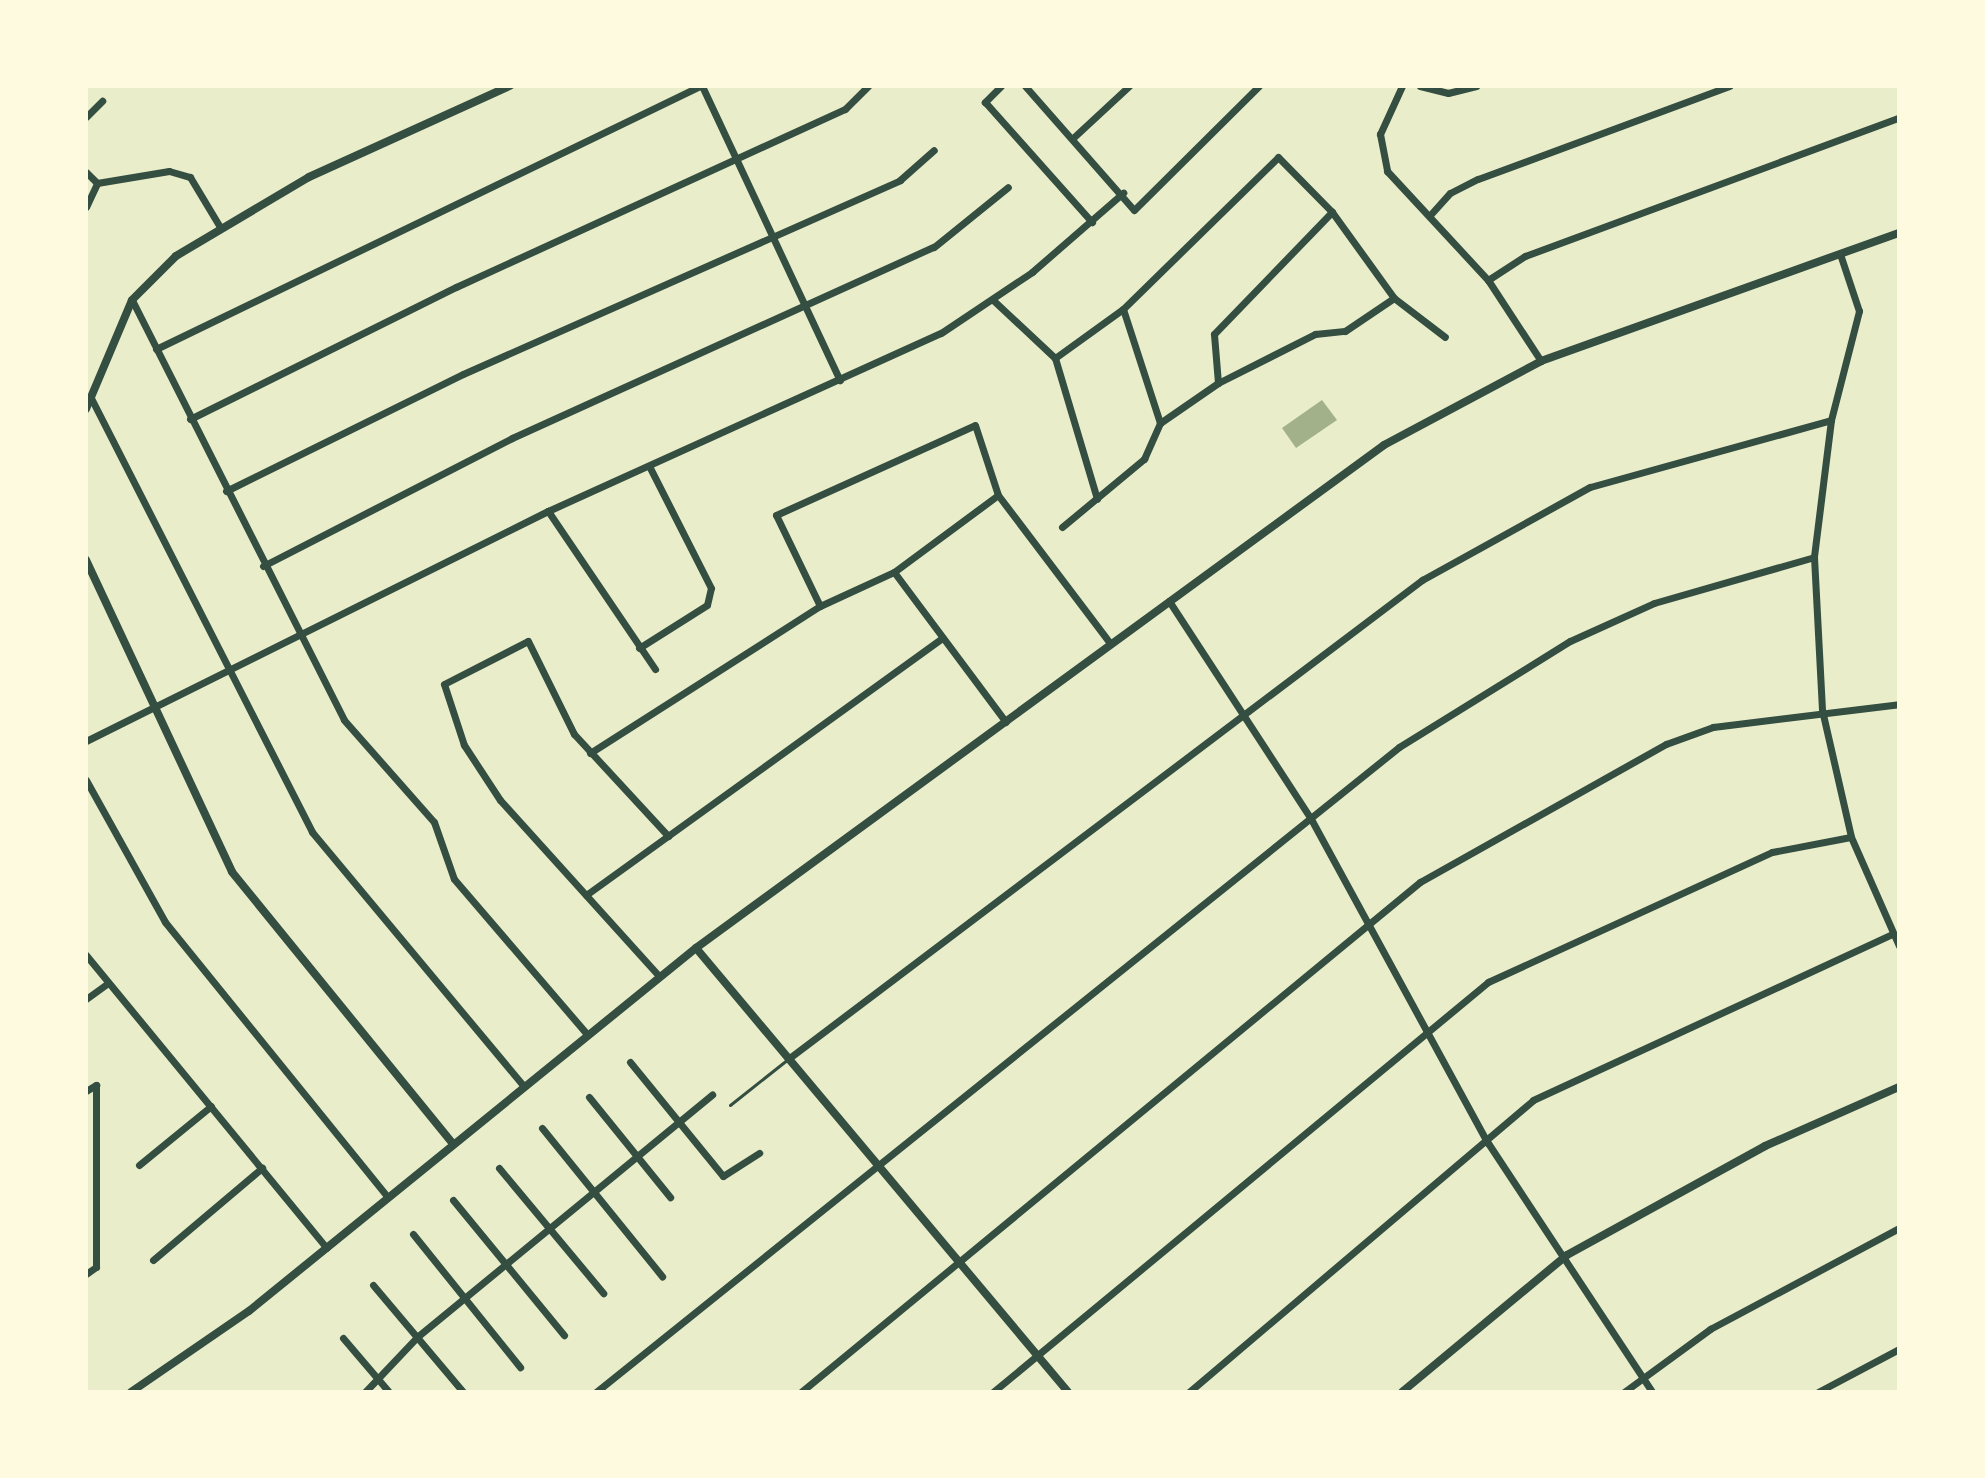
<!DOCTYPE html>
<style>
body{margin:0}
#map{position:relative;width:1985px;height:1478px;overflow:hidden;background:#e9edc9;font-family:Jost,sans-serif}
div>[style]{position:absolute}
.water>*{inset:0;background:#a3b18a}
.service>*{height:3px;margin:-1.5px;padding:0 1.5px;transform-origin:1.5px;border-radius:1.5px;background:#344e41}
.minor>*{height:7px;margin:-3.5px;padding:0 3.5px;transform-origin:3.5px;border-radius:3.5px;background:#344e41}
.tertiary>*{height:8px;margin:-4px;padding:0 4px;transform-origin:4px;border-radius:4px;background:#344e41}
span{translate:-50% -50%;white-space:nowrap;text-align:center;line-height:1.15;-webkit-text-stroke:7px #fefae0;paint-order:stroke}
.frame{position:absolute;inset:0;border:88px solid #fefae0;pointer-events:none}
</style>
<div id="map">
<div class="water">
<i style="clip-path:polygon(1322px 400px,1337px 420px,1296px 448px,1282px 428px)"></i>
</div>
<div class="service">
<i style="left:730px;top:1105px;width:74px;rotate:-38.4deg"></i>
</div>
<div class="minor">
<i style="left:702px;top:86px;width:325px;rotate:64.9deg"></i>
<i style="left:1001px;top:86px;width:23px;rotate:135deg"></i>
<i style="left:985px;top:102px;width:161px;rotate:48.3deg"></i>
<i style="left:1025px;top:86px;width:165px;rotate:48.7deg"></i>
<i style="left:1134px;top:210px;width:176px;rotate:-44.8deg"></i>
<i style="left:1402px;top:86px;width:53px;rotate:114.6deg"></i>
<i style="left:1380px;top:134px;width:38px;rotate:79deg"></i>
<i style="left:1387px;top:171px;width:149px;rotate:47.2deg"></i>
<i style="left:1488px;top:280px;width:97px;rotate:56.8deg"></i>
<i style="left:1420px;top:86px;width:29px;rotate:14deg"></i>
<i style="left:1448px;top:93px;width:29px;rotate:-14deg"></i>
<i style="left:86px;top:117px;width:23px;rotate:-45deg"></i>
<i style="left:1074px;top:137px;width:75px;rotate:-42.8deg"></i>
<i style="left:86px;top:172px;width:16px;rotate:45deg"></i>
<i style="left:86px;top:207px;width:26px;rotate:-65deg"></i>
<i style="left:97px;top:183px;width:73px;rotate:-9.5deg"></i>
<i style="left:169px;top:171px;width:22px;rotate:16deg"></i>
<i style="left:190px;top:177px;width:58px;rotate:59deg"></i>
<i style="left:1431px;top:214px;width:28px;rotate:-48deg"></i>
<i style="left:1450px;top:193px;width:31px;rotate:-27deg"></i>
<i style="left:1478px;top:179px;width:268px;rotate:-20.3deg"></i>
<i style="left:1840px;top:254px;width:60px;rotate:71.6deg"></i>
<i style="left:1859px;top:311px;width:113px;rotate:104.4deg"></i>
<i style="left:1831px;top:420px;width:138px;rotate:97.1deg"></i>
<i style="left:1814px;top:557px;width:153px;rotate:87deg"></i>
<i style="left:1822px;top:710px;width:130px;rotate:77.1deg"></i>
<i style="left:1851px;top:837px;width:119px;rotate:66.2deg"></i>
<i style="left:1488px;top:280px;width:44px;rotate:-33deg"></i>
<i style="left:1525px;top:256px;width:399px;rotate:-20.3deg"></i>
<i style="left:132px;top:300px;width:470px;rotate:63.2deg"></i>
<i style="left:344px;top:720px;width:136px;rotate:48.6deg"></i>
<i style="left:434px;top:822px;width:60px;rotate:70.7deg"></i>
<i style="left:454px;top:879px;width:203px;rotate:49.4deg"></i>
<i style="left:993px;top:300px;width:85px;rotate:43.1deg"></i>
<i style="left:1055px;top:358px;width:147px;rotate:73.4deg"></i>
<i style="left:1123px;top:309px;width:120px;rotate:72deg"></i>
<i style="left:156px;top:349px;width:604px;rotate:-25.8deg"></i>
<i style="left:1055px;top:358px;width:84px;rotate:-35.8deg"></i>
<i style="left:1123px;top:309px;width:217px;rotate:-44.4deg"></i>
<i style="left:1278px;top:157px;width:77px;rotate:45.5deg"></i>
<i style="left:1332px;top:212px;width:106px;rotate:54.2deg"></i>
<i style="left:1394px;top:298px;width:64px;rotate:37.4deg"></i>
<i style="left:1218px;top:383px;width:49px;rotate:-94.7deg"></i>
<i style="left:1214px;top:334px;width:170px;rotate:-46deg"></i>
<i style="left:91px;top:398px;width:487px;rotate:63deg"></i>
<i style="left:312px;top:832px;width:328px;rotate:50.2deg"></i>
<i style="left:190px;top:419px;width:297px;rotate:-26.4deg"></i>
<i style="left:456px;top:287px;width:428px;rotate:-24.6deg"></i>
<i style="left:845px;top:109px;width:33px;rotate:-45deg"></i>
<i style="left:226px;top:491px;width:264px;rotate:-26.3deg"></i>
<i style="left:463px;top:374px;width:478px;rotate:-23.9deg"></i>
<i style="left:900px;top:180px;width:45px;rotate:-41.4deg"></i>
<i style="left:548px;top:511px;width:191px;rotate:55.9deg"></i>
<i style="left:1062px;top:527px;width:107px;rotate:-39.7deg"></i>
<i style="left:1144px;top:459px;width:39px;rotate:-66deg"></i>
<i style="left:1160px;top:423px;width:70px;rotate:-34.6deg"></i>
<i style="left:1218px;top:383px;width:109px;rotate:-26.8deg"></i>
<i style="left:1315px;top:334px;width:30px;rotate:-6deg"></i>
<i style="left:1345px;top:331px;width:59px;rotate:-34deg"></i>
<i style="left:263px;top:566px;width:280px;rotate:-27.2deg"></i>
<i style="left:512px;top:438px;width:463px;rotate:-24.4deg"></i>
<i style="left:934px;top:247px;width:95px;rotate:-39deg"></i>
<i style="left:894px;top:572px;width:187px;rotate:53.3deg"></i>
<i style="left:1169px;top:601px;width:260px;rotate:56.9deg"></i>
<i style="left:1311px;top:819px;width:369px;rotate:61.4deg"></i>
<i style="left:1488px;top:1143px;width:298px;rotate:56.6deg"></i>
<i style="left:820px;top:606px;width:101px;rotate:-115.8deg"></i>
<i style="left:776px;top:515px;width:218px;rotate:-24.3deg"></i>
<i style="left:975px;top:425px;width:74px;rotate:71.8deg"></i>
<i style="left:998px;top:495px;width:186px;rotate:52.9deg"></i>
<i style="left:639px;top:648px;width:80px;rotate:-32.3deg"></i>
<i style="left:707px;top:605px;width:17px;rotate:-77deg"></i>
<i style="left:711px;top:588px;width:135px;rotate:-116.9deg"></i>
<i style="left:86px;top:741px;width:516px;rotate:-26.47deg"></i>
<i style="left:548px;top:511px;width:431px;rotate:-24.4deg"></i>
<i style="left:941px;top:333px;width:110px;rotate:-33.8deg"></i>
<i style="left:1032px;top:272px;width:121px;rotate:-41deg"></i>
<i style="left:590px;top:753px;width:273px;rotate:-32.6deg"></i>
<i style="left:820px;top:606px;width:81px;rotate:-24.7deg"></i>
<i style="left:894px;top:572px;width:129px;rotate:-36.5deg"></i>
<i style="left:86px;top:780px;width:162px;rotate:60.9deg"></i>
<i style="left:165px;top:922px;width:354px;rotate:51deg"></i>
<i style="left:586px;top:895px;width:439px;rotate:-35.8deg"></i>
<i style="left:86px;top:955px;width:379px;rotate:50.6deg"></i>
<i style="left:659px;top:976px;width:237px;rotate:-132.1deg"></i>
<i style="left:500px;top:800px;width:66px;rotate:-123.2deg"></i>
<i style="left:464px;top:745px;width:64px;rotate:-108.2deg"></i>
<i style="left:444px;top:684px;width:94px;rotate:-27.1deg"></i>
<i style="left:528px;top:641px;width:104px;rotate:63.7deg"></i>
<i style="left:574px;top:734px;width:139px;rotate:47.3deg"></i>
<i style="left:86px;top:999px;width:26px;rotate:-36deg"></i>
<i style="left:788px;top:1059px;width:795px;rotate:-37.07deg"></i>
<i style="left:1422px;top:580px;width:192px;rotate:-29deg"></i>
<i style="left:1590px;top:487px;width:250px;rotate:-15.5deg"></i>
<i style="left:630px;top:1062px;width:147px;rotate:50.8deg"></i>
<i style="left:723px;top:1176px;width:43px;rotate:-32.6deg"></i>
<i style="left:86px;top:1091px;width:12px;rotate:-31deg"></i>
<i style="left:96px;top:1085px;width:182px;rotate:90deg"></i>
<i style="left:96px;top:1267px;width:12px;rotate:145deg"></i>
<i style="left:589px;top:1097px;width:129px;rotate:51deg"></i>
<i style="left:542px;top:1128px;width:191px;rotate:51deg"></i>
<i style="left:139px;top:1165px;width:93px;rotate:-39.3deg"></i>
<i style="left:499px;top:1168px;width:163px;rotate:50.2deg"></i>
<i style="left:453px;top:1200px;width:175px;rotate:50.6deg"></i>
<i style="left:413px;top:1234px;width:171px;rotate:51.2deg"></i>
<i style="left:153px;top:1260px;width:143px;rotate:-40.2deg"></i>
<i style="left:373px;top:1285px;width:140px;rotate:49.9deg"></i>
<i style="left:343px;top:1338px;width:71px;rotate:49.6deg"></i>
<i style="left:365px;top:1392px;width:76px;rotate:-46.6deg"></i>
<i style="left:417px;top:1337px;width:382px;rotate:-39.4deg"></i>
<i style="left:596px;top:1392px;width:1030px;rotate:-38.77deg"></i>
<i style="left:1399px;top:747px;width:201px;rotate:-31.8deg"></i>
<i style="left:1570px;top:641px;width:92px;rotate:-24.3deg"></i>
<i style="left:1654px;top:603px;width:166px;rotate:-16deg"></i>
<i style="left:801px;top:1392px;width:802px;rotate:-39.49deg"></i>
<i style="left:1420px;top:882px;width:282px;rotate:-29.3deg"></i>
<i style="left:1666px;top:744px;width:50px;rotate:-19.9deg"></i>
<i style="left:1713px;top:727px;width:187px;rotate:-7deg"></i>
<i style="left:993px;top:1392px;width:643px;rotate:-39.63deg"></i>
<i style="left:1488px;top:982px;width:312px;rotate:-24.6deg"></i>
<i style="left:1772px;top:852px;width:80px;rotate:-10.8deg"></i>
<i style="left:1189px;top:1392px;width:451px;rotate:-40.3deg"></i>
<i style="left:1533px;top:1100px;width:396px;rotate:-24.8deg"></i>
<i style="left:1624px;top:1392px;width:107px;rotate:-36.2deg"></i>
<i style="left:1710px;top:1329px;width:214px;rotate:-28.1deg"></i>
<i style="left:1818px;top:1392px;width:92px;rotate:-28deg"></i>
</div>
<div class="tertiary">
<i style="left:86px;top:409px;width:118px;rotate:-67.1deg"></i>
<i style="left:132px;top:300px;width:62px;rotate:-45deg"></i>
<i style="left:176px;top:256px;width:155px;rotate:-30.7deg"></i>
<i style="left:309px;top:177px;width:221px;rotate:-24.4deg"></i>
<i style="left:86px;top:560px;width:344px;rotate:64.9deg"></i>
<i style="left:232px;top:872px;width:349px;rotate:50.9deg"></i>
<i style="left:696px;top:948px;width:579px;rotate:50.04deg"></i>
<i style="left:131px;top:1392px;width:143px;rotate:-34.5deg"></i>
<i style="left:249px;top:1311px;width:576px;rotate:-39.08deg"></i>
<i style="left:696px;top:948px;width:852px;rotate:-36.17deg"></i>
<i style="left:1384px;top:445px;width:178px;rotate:-28.1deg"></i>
<i style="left:1541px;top:361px;width:380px;rotate:-19.7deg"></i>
<i style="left:1402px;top:1392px;width:214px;rotate:-39.7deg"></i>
<i style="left:1567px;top:1255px;width:226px;rotate:-28.8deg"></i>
<i style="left:1765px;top:1146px;width:146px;rotate:-23.8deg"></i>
</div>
<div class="frame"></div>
</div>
